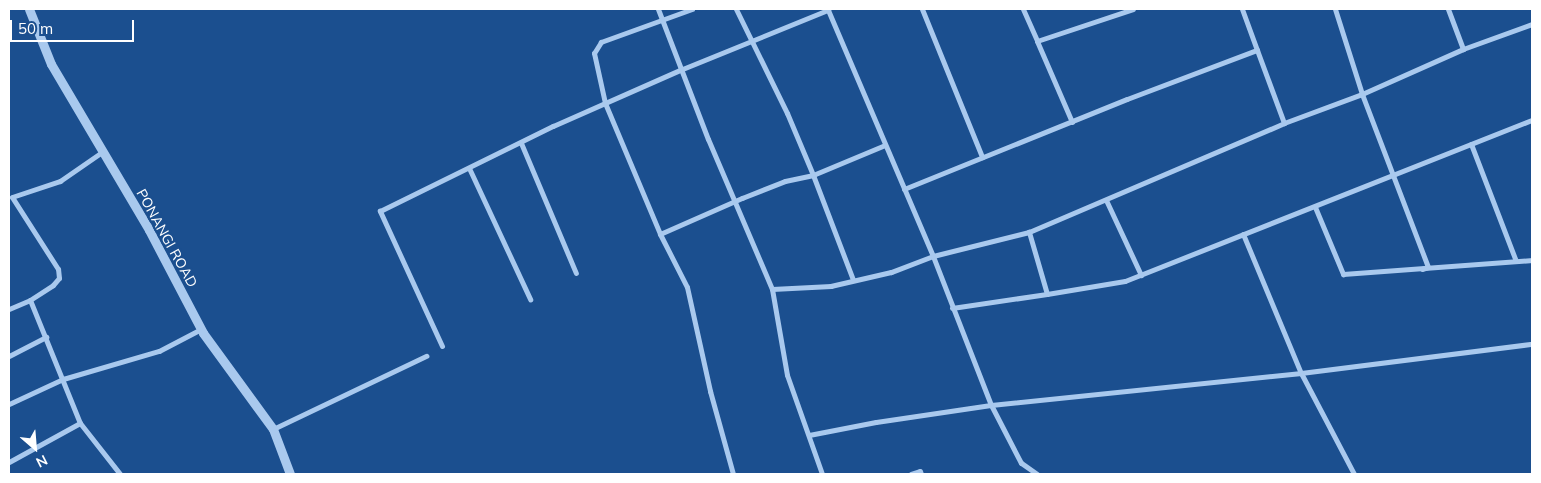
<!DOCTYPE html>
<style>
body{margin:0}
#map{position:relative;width:1541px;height:483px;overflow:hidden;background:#1b4f8f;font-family:Mulish,sans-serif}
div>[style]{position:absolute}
.minor>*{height:5px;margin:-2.5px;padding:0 2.5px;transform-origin:2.5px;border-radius:2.5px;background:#a9c9ee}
.tertiary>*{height:9px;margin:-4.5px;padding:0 4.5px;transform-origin:4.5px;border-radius:4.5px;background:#a9c9ee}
span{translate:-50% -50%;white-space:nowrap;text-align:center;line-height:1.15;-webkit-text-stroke:4.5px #1b4f8f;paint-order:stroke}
.street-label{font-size:14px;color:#fff}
.frame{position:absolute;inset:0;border:10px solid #fff;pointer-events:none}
.north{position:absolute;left:10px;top:423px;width:50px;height:50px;-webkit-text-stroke:4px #1b4f8f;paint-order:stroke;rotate:153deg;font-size:14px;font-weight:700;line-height:20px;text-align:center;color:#fff}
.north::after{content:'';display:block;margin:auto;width:18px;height:22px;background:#fff;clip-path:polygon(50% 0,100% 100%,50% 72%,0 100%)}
.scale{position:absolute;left:10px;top:20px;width:124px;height:22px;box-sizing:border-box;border:2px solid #fff;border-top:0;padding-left:6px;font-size:15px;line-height:18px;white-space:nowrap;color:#fff;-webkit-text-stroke:4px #1b4f8f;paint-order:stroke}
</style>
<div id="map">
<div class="minor">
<i style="left:658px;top:9px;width:139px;rotate:69deg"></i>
<i style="left:708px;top:139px;width:163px;rotate:66.9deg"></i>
<i style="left:772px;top:289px;width:87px;rotate:80.1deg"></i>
<i style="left:787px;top:375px;width:105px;rotate:70.5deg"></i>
<i style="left:692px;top:9px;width:97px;rotate:160.1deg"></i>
<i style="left:601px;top:42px;width:13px;rotate:122deg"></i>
<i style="left:594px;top:53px;width:51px;rotate:77.6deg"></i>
<i style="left:605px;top:103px;width:142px;rotate:67.2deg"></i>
<i style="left:660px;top:234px;width:90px;rotate:-23.7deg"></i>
<i style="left:742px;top:198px;width:46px;rotate:-21.6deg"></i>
<i style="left:785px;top:181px;width:29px;rotate:-12deg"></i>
<i style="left:813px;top:175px;width:78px;rotate:-22.6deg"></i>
<i style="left:736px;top:9px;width:116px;rotate:63.9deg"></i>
<i style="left:787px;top:113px;width:67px;rotate:67.2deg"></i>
<i style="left:813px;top:175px;width:112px;rotate:69.1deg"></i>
<i style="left:922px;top:9px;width:160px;rotate:67.9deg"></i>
<i style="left:1023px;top:9px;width:35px;rotate:66deg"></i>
<i style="left:1242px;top:9px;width:44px;rotate:69.9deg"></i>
<i style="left:1448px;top:9px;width:43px;rotate:69.4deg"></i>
<i style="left:1072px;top:122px;width:88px;rotate:-113.4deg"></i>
<i style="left:1037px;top:41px;width:101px;rotate:-18.4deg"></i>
<i style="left:521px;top:143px;width:141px;rotate:67.1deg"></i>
<i style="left:1471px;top:144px;width:125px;rotate:69deg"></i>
<i style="left:469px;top:168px;width:145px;rotate:65deg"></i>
<i style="left:904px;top:189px;width:240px;rotate:-22deg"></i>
<i style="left:1127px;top:99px;width:139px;rotate:-20.7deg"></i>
<i style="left:1257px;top:50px;width:78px;rotate:69.7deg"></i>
<i style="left:1106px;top:200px;width:83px;rotate:65deg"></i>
<i style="left:1315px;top:207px;width:73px;rotate:67.3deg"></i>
<i style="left:1343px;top:274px;width:190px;rotate:-4.2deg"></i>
<i style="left:660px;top:234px;width:59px;rotate:63deg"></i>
<i style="left:687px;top:287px;width:107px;rotate:77.5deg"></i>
<i style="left:710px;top:391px;width:86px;rotate:74.5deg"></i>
<i style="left:1243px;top:234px;width:151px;rotate:67.4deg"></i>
<i style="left:1301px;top:373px;width:233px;rotate:-7.2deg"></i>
<i style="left:1422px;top:269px;width:6px;rotate:-18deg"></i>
<i style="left:1428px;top:267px;width:185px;rotate:-110.9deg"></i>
<i style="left:1362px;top:94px;width:111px;rotate:-24deg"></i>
<i style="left:1463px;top:49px;width:73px;rotate:-19.9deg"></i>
<i style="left:1047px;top:294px;width:79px;rotate:-9.5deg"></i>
<i style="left:1125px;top:281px;width:438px;rotate:-21.6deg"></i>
<i style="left:30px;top:300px;width:27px;rotate:-33deg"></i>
<i style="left:53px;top:285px;width:9px;rotate:-49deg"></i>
<i style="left:59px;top:278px;width:9px;rotate:-96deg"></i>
<i style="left:58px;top:269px;width:85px;rotate:-122.6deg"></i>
<i style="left:12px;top:197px;width:51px;rotate:-18.4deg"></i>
<i style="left:60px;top:181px;width:51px;rotate:-34.6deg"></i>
<i style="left:952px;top:308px;width:96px;rotate:-8.4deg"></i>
<i style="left:1047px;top:294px;width:65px;rotate:-106.2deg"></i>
<i style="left:9px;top:309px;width:23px;rotate:-23deg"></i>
<i style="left:30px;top:300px;width:133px;rotate:67.9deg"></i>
<i style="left:80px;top:423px;width:65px;rotate:51.9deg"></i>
<i style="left:442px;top:346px;width:149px;rotate:-114.7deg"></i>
<i style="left:380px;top:211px;width:193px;rotate:-26.2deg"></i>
<i style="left:553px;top:126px;width:139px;rotate:-23.8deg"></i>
<i style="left:680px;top:70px;width:160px;rotate:-22.1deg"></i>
<i style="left:828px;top:10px;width:267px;rotate:66.9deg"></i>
<i style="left:933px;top:256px;width:45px;rotate:159.1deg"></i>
<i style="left:891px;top:272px;width:62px;rotate:166.9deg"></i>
<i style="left:831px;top:286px;width:59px;rotate:177.1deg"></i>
<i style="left:9px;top:356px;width:42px;rotate:-27.2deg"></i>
<i style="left:9px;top:404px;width:60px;rotate:-24.8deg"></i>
<i style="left:63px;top:379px;width:100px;rotate:-16.3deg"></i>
<i style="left:159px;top:351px;width:47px;rotate:-27.6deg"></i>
<i style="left:273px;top:429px;width:170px;rotate:-25.5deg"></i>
<i style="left:809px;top:435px;width:68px;rotate:-11deg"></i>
<i style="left:876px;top:422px;width:116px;rotate:-8.4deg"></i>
<i style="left:991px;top:405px;width:312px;rotate:-5.9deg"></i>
<i style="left:1301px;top:373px;width:114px;rotate:62.3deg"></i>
<i style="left:9px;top:462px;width:81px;rotate:-28.8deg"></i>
<i style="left:911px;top:474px;width:9px;rotate:-18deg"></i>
<i style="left:920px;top:471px;width:3px;rotate:72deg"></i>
<i style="left:1037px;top:474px;width:19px;rotate:-145deg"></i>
<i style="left:1021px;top:463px;width:65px;rotate:-117.3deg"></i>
<i style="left:991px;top:405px;width:160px;rotate:-111.3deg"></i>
<i style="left:933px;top:256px;width:99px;rotate:-14deg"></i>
<i style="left:1029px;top:232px;width:277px;rotate:-23.1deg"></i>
<i style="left:1284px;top:123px;width:83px;rotate:-20.4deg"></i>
<i style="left:1362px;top:94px;width:89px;rotate:-107.6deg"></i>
</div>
<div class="tertiary">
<i style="left:29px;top:9px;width:59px;rotate:68.2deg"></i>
<i style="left:51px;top:64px;width:193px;rotate:59.4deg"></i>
<i style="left:149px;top:230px;width:116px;rotate:62.3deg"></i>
<i style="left:203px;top:333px;width:119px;rotate:53.9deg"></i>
<i style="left:273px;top:429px;width:48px;rotate:69.3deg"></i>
</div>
<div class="street-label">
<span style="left:167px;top:238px;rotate:61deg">PONANGI ROAD</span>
</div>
<div class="frame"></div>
<div class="north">N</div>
<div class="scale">50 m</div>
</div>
